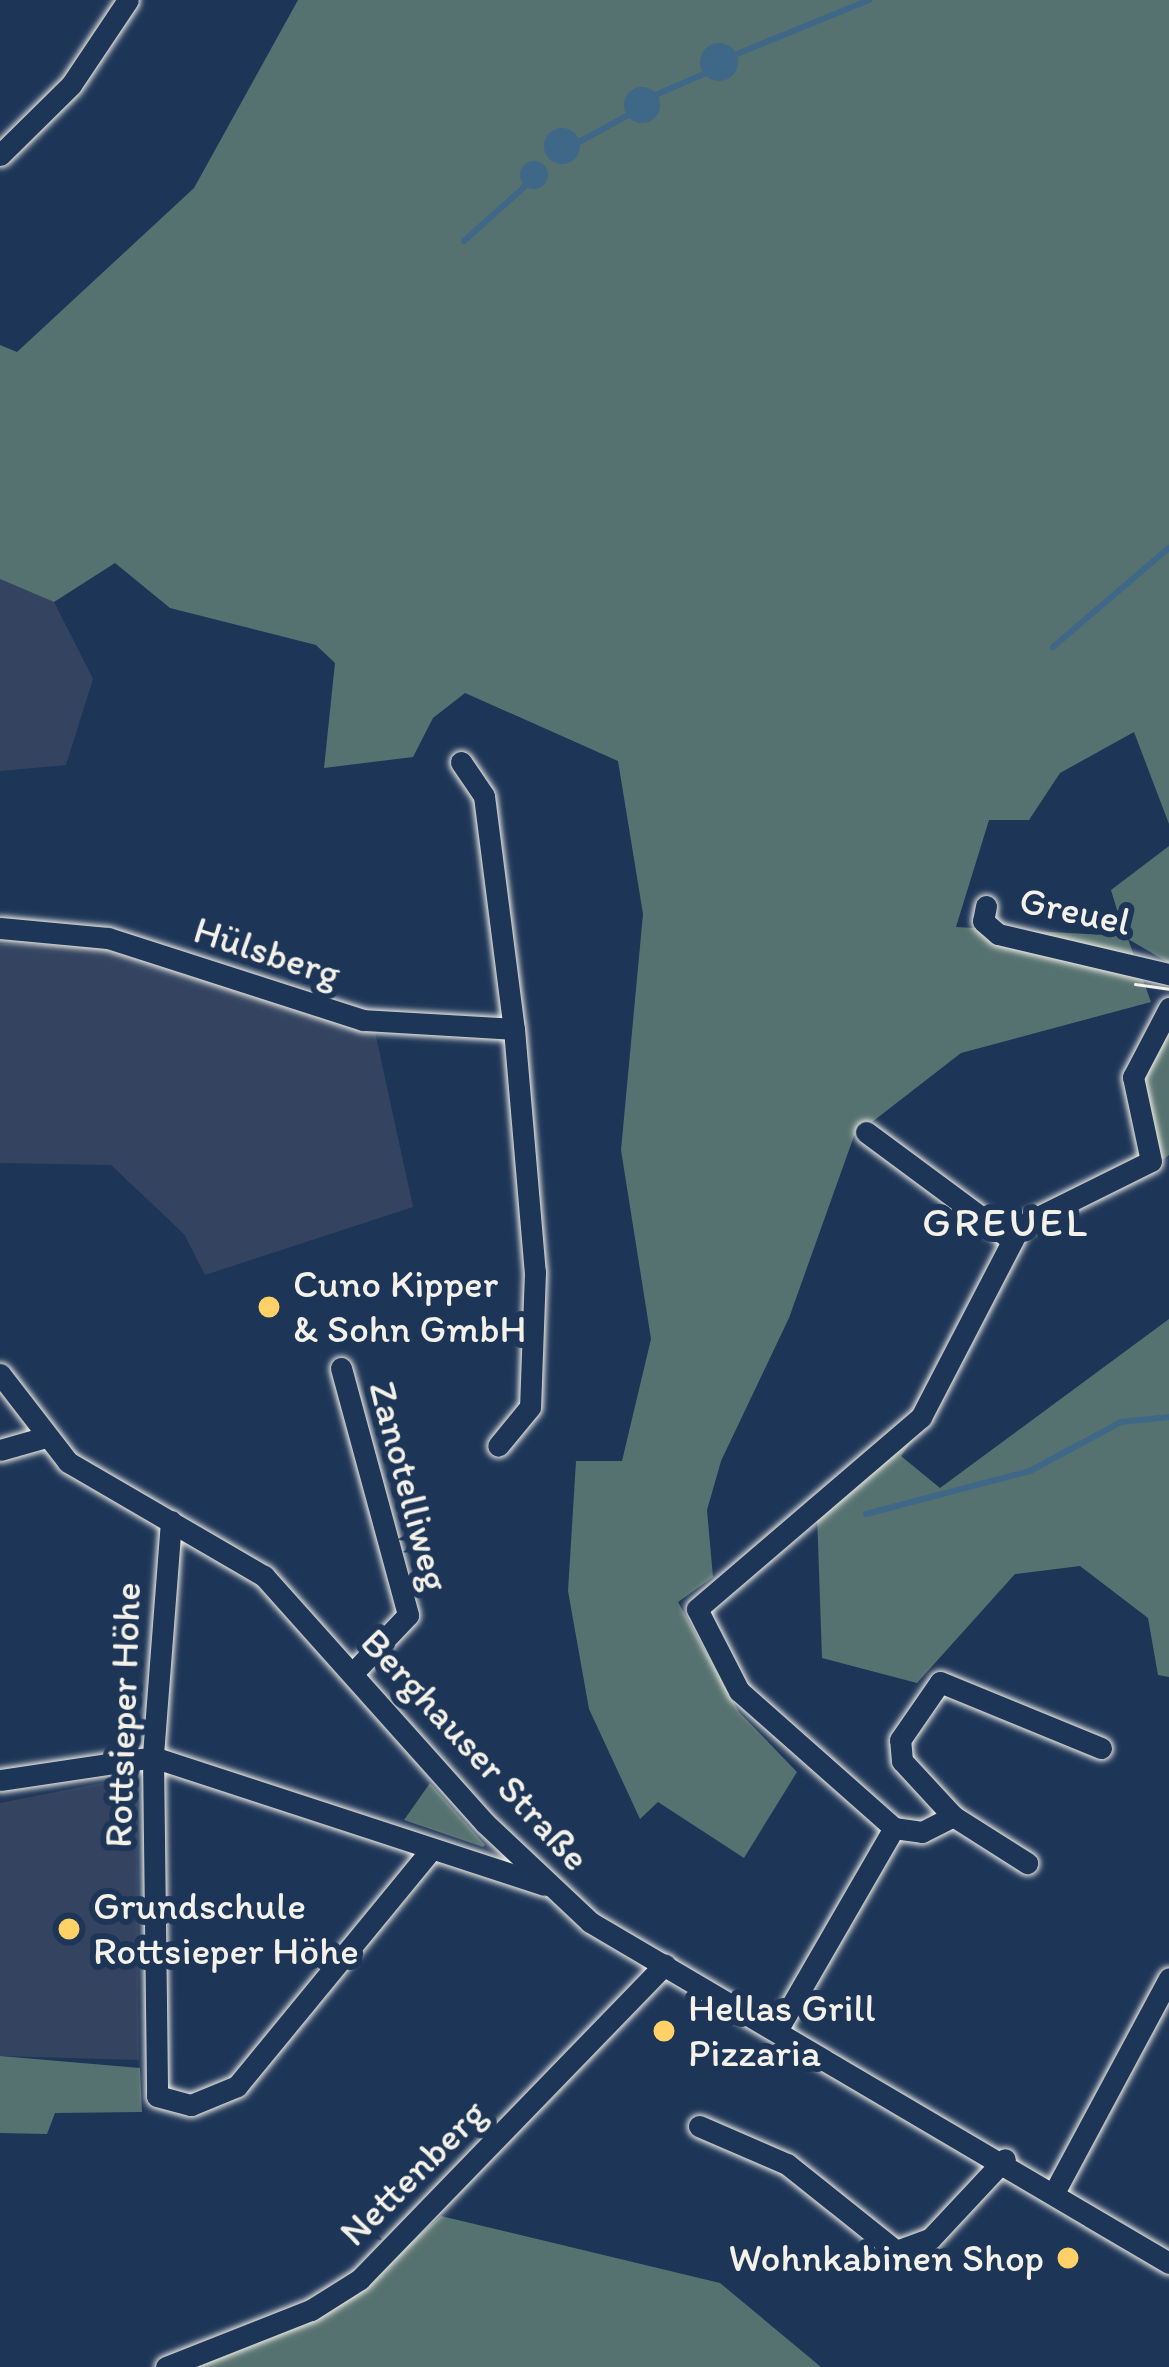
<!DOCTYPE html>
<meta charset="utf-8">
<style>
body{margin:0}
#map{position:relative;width:1169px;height:2367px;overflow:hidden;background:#1d3557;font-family:Itim,sans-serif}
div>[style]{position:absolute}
.built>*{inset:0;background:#344460}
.green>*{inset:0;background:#567270}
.water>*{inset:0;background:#3f6787}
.round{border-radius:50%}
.stream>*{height:6px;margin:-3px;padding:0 3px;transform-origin:3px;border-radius:3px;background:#3f6787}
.roads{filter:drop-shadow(0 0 3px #f4f1e8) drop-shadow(0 0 3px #f4f1e8)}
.minor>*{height:21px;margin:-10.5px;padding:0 10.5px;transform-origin:10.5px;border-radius:10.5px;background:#1d3557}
.tram>*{height:3px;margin:-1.5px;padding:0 1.5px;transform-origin:1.5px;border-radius:1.5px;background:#f4f1e8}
.dots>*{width:33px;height:33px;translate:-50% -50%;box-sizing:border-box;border:6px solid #1d3557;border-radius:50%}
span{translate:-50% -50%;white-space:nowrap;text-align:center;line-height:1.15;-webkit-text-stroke:12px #1d3557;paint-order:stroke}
.street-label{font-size:39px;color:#f4f1e8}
.poi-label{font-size:39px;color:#f4f1e8}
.left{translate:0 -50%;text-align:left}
.right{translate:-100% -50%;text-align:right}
.neighbourhood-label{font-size:42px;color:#f4f1e8;letter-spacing:3px}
</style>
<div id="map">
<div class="built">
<i style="clip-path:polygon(0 579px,54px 602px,93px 679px,66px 765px,0 771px)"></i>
<i style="clip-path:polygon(0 944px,91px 946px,374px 1027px,413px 1207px,205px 1275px,184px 1234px,111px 1165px,0 1163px)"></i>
<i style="clip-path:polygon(137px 1776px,139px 2060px,0 2056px,0 1803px)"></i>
</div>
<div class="green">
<i style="clip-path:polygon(298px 0,1169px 0,1169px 824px,1134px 732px,1060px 773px,1029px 820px,989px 820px,956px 927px,1125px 936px,1111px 890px,1169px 846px,1169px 963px,1128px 939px,1151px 1002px,961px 1053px,854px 1136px,789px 1318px,721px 1461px,707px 1510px,713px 1577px,678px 1602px,739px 1712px,797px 1772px,744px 1858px,658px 1802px,640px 1819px,589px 1709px,568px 1591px,576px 1461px,622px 1461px,651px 1339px,621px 1150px,643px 914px,618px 761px,465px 693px,433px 718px,413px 757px,324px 768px,335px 663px,316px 645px,170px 608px,115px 563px,54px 602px,0 579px,0 345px,17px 352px,194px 188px)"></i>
<i style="clip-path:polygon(1169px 1018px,1169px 1155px,1160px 1162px,1140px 1076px)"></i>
<i style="clip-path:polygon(1169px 1319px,1169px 1677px,1158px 1675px,1148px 1618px,1080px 1566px,1015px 1574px,917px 1683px,822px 1658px,817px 1514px,925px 1422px,901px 1456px,940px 1488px)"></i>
<i style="clip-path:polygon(430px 1783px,485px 1845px,483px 1847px,404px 1820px)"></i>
<i style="clip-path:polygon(0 2056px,140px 2068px,142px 2112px,55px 2113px,47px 2134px,0 2133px)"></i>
<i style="clip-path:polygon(441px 2216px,720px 2283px,821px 2367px,198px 2367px,351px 2296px)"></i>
</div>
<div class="water">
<i class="round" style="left:700px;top:43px;width:38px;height:38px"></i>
<i class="round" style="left:624px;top:87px;width:36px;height:36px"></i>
<i class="round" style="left:544px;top:128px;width:36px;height:36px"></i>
<i class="round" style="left:520px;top:161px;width:28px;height:28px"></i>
</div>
<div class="stream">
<i style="left:732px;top:56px;width:148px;rotate:-22.2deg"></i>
<i style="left:651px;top:97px;width:60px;rotate:-23.6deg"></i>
<i style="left:577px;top:143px;width:63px;rotate:-28.6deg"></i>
<i style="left:464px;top:241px;width:91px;rotate:-41.9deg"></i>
<i style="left:1053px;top:647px;width:153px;rotate:-40.5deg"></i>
<i style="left:866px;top:1514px;width:170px;rotate:-14.7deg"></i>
<i style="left:1030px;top:1471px;width:103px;rotate:-28.3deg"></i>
<i style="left:1121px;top:1422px;width:48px;rotate:-5.9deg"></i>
</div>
<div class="roads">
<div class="minor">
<i style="left:0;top:155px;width:100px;rotate:-44.6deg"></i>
<i style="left:71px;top:85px;width:102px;rotate:-56.2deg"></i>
<i style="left:461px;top:762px;width:41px;rotate:55.9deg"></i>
<i style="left:484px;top:796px;width:235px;rotate:82.7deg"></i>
<i style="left:986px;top:906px;width:15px;rotate:101deg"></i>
<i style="left:983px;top:921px;width:20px;rotate:41deg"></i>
<i style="left:998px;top:934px;width:176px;rotate:13.2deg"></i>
<i style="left:0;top:928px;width:108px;rotate:5.3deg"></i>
<i style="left:108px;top:938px;width:268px;rotate:17.8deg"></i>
<i style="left:363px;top:1020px;width:151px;rotate:3.4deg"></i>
<i style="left:514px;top:1029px;width:244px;rotate:85.1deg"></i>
<i style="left:535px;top:1272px;width:135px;rotate:92.1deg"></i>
<i style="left:530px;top:1407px;width:50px;rotate:129.4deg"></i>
<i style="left:866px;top:1132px;width:182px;rotate:36.5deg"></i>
<i style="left:341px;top:1368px;width:256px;rotate:74.8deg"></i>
<i style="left:408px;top:1615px;width:79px;rotate:133.5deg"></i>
<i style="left:0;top:1374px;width:111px;rotate:52.3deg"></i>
<i style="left:68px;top:1462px;width:227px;rotate:30.2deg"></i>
<i style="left:264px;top:1576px;width:331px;rotate:48.2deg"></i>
<i style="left:485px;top:1823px;width:144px;rotate:43.3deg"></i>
<i style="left:590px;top:1922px;width:672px;rotate:30.5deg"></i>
<i style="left:0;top:1450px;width:44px;rotate:-15.9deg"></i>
<i style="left:171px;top:1521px;width:237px;rotate:94.4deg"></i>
<i style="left:153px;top:1757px;width:339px;rotate:89.3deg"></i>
<i style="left:157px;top:2096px;width:35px;rotate:15deg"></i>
<i style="left:191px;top:2105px;width:50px;rotate:-22.4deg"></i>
<i style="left:237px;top:2086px;width:307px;rotate:-50.6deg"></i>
<i style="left:0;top:1780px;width:155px;rotate:-8.5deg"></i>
<i style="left:153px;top:1757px;width:412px;rotate:18.1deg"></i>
<i style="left:953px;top:1816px;width:75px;rotate:-132.8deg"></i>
<i style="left:902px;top:1761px;width:21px;rotate:-95deg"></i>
<i style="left:900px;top:1740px;width:70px;rotate:-55.4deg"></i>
<i style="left:940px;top:1682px;width:174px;rotate:22.3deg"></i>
<i style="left:894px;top:1828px;width:28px;rotate:8deg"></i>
<i style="left:922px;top:1832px;width:35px;rotate:-27deg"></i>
<i style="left:953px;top:1816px;width:88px;rotate:32.4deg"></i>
<i style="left:779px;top:2027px;width:230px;rotate:-60deg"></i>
<i style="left:894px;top:1828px;width:207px;rotate:-138.5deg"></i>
<i style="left:739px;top:1691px;width:92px;rotate:-117.1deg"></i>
<i style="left:697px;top:1609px;width:295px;rotate:-40.6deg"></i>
<i style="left:921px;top:1417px;width:215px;rotate:-62.6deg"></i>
<i style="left:1020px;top:1226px;width:146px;rotate:-26.4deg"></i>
<i style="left:1151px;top:1161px;width:86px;rotate:-102.1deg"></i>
<i style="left:1133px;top:1077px;width:78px;rotate:-62.4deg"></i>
<i style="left:699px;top:2126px;width:96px;rotate:23.4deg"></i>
<i style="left:787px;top:2164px;width:139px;rotate:38.6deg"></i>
<i style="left:896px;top:2251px;width:37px;rotate:-20deg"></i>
<i style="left:931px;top:2238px;width:108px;rotate:-46.9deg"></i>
<i style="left:1056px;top:2189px;width:239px;rotate:-61.8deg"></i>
<i style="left:166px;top:2367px;width:156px;rotate:-21.5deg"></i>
<i style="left:311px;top:2310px;width:58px;rotate:-32.3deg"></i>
<i style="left:360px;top:2279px;width:438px;rotate:-45.9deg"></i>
</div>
</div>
<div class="tram">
<i style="left:1135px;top:984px;width:34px;rotate:8deg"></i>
</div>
<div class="dots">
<i style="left:269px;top:1307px;background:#ffd166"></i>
<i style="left:69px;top:1929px;background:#ffd166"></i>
<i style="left:664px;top:2031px;background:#ffd166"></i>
<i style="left:1068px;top:2258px;background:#ffd166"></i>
</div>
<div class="street-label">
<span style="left:1075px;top:911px;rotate:12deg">Greuel</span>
<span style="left:267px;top:952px;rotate:18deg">Hülsberg</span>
<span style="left:409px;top:1486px;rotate:75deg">Zanotelliweg</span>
<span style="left:123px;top:1715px;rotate:-88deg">Rottsieper Höhe</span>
<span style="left:475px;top:1750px;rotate:47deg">Berghauser Straße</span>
<span style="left:413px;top:2173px;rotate:-45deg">Nettenberg</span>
</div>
<div class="poi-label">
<span class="left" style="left:293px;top:1307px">Cuno Kipper<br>&amp; Sohn GmbH</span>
<span class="left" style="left:93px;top:1929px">Grundschule<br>Rottsieper Höhe</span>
<span class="left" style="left:688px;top:2031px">Hellas Grill<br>Pizzaria</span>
<span class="right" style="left:1044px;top:2258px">Wohnkabinen Shop</span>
</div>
<div class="neighbourhood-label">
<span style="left:1006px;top:1222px">GREUEL</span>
</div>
</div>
